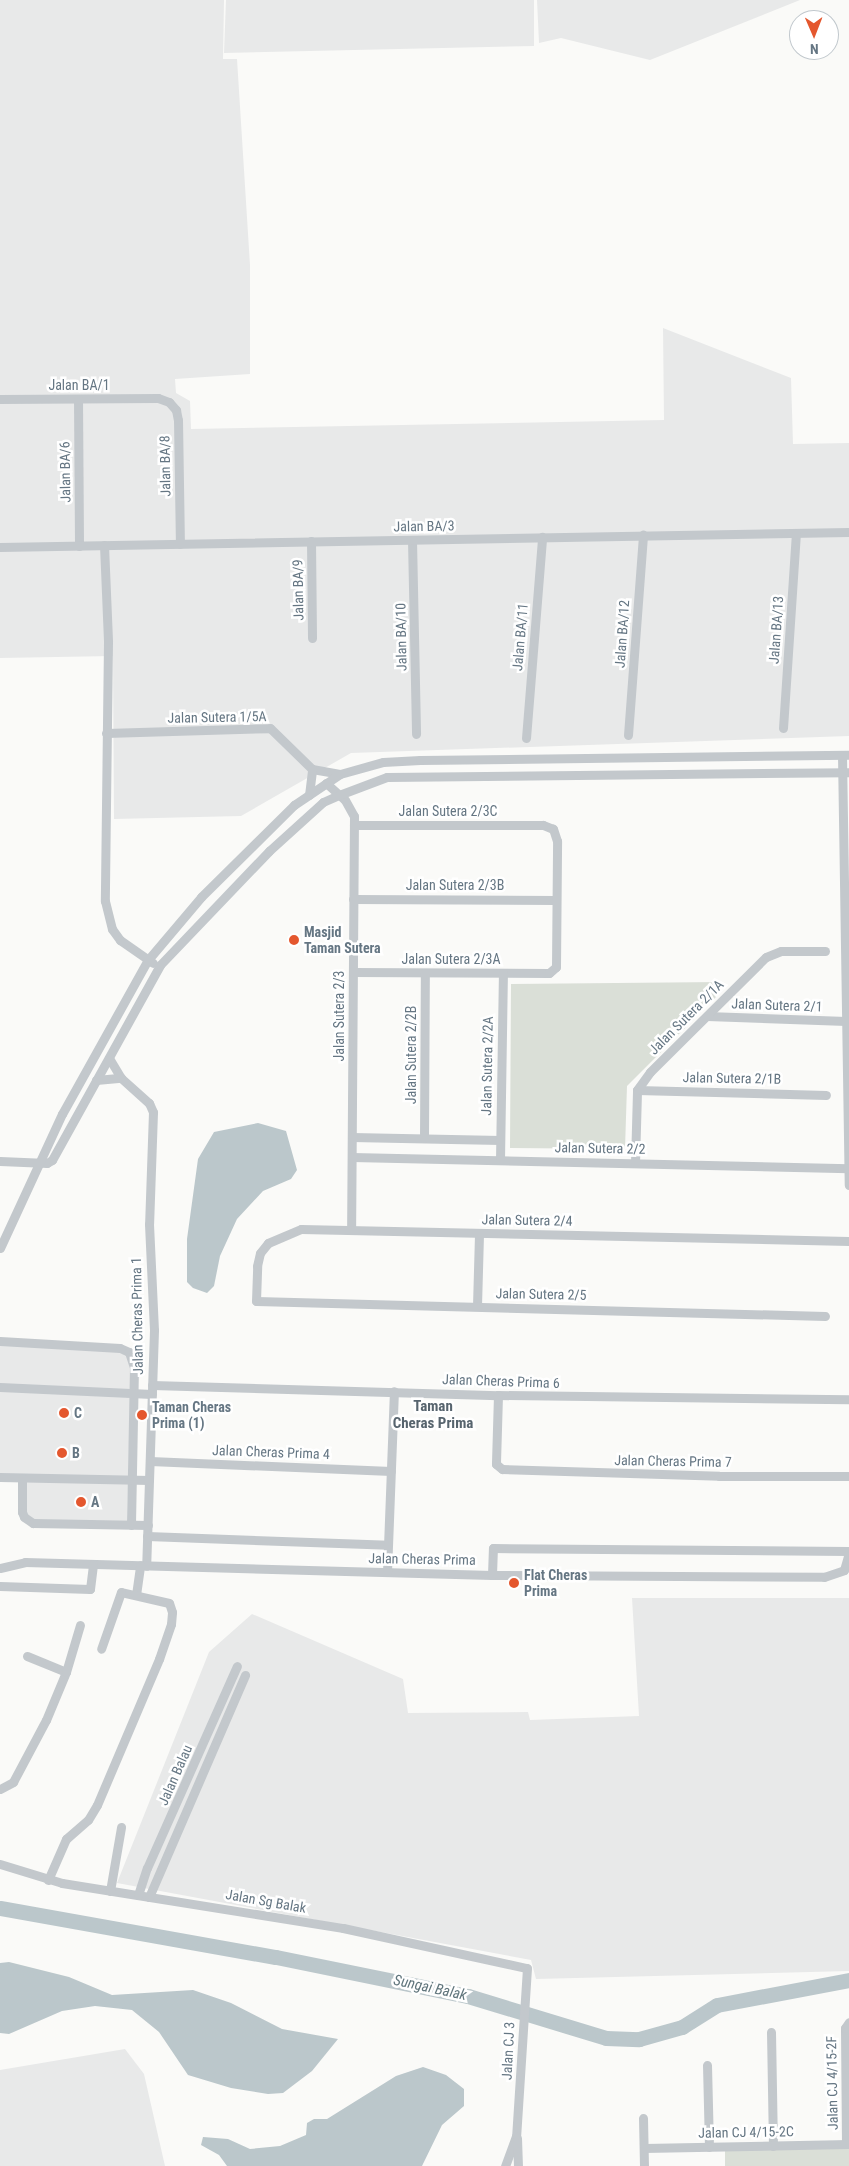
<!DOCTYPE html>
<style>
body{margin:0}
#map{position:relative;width:849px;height:2166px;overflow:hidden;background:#fafaf8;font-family:"Roboto Condensed",sans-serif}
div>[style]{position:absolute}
.built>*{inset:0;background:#e8e9e9}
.green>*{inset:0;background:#dadfd7}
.water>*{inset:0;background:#bbc7cb}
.river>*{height:15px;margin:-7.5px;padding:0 7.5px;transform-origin:7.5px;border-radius:7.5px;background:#bbc7cb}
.minor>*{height:9px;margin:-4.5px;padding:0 4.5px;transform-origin:4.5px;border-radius:4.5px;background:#c3c8cc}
.dots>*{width:14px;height:14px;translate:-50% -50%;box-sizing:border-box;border:2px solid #fff;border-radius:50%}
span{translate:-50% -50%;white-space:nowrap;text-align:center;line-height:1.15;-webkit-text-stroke:5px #fff;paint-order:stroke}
.street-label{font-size:14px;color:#657683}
.poi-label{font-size:14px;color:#657683;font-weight:700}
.left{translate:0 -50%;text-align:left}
.neighbourhood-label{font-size:15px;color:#57646e;font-weight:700}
.water-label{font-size:15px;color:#60757c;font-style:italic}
.north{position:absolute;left:789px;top:10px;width:50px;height:50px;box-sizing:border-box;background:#fff;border:1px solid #c1c8cd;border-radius:50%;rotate:179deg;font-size:14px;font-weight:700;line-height:20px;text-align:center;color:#657683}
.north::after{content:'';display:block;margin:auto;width:18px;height:22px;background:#e4572e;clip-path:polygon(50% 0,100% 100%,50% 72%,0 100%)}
</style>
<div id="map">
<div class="built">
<i style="clip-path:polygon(0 0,224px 0,223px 59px,237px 59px,250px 265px,250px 374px,175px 379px,176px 393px,190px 401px,191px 429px,664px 420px,663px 328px,791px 378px,793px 444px,849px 443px,849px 736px,351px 753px,241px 816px,114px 819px,113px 656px,0 658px)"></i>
<i style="clip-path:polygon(226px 0,534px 0,534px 46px,224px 53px)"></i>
<i style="clip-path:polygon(537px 0,800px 0,650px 60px,561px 38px,539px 43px)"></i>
<i style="clip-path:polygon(0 1345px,119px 1350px,127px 1355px,131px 1367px,127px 1521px,33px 1520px,26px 1514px,26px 1475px,0 1474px)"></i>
<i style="clip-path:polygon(632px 1598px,849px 1598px,849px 1971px,536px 1979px,531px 1960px,117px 1883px,209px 1652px,252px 1614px,403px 1679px,408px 1713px,528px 1712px,530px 1720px,639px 1716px)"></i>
<i style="clip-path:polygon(125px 2049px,144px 2074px,165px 2166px,0 2166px,0 2070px)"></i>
</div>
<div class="green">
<i style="clip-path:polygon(720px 982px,719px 994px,627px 1086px,625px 1149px,510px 1148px,511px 984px)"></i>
<i style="clip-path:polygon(849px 2147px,849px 2166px,725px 2166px,725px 2149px)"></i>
</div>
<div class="water">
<i style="clip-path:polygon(258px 1123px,286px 1131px,297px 1170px,291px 1179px,263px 1191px,237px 1219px,220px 1256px,214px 1286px,207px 1293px,193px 1288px,187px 1282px,187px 1239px,198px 1159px,214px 1132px)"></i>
<i style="clip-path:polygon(9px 1962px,69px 1977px,112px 1995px,193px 1990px,231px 2003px,282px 2029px,338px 2039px,312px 2071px,283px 2093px,268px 2094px,231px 2088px,188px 2075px,159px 2032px,132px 2010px,95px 2006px,62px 2011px,9px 2034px,0 2033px,0 1963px)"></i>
<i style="clip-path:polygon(423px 2067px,446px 2075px,464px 2089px,464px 2106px,442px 2125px,422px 2166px,227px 2166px,219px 2155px,201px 2145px,203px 2137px,228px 2139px,250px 2149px,280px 2146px,306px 2135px,307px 2123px,314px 2119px,327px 2119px,396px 2076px)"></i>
</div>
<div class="river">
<i style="left:0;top:1908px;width:280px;rotate:10.1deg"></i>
<i style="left:276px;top:1957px;width:196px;rotate:11.5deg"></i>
<i style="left:468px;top:1996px;width:144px;rotate:16.9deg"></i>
<i style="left:606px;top:2038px;width:33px;rotate:2deg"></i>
<i style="left:639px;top:2039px;width:45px;rotate:-15.6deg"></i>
<i style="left:682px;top:2027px;width:41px;rotate:-32.2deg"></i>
<i style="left:717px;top:2005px;width:134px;rotate:-10.7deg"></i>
</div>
<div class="minor">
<i style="left:0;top:399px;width:158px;rotate:-0.4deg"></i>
<i style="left:158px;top:398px;width:12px;rotate:20deg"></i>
<i style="left:169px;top:402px;width:11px;rotate:49deg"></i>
<i style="left:176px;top:410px;width:10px;rotate:79deg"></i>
<i style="left:178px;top:420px;width:124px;rotate:89.1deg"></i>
<i style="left:78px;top:399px;width:147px;rotate:89.6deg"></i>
<i style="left:412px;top:540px;width:194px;rotate:88.8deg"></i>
<i style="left:311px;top:541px;width:97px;rotate:89.4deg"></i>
<i style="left:104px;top:545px;width:97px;rotate:87.6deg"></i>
<i style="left:108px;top:642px;width:259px;rotate:90.7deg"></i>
<i style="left:105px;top:901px;width:29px;rotate:76deg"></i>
<i style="left:112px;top:929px;width:14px;rotate:54deg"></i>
<i style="left:120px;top:940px;width:40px;rotate:34.9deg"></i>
<i style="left:0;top:547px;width:849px;rotate:-1.01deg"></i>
<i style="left:783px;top:728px;width:195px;rotate:-86.2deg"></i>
<i style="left:106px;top:733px;width:164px;rotate:-1.7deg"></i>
<i style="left:270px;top:728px;width:59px;rotate:44.3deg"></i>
<i style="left:628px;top:735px;width:201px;rotate:-85.7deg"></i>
<i style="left:526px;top:738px;width:202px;rotate:-85.4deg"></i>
<i style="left:842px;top:755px;width:430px;rotate:89.1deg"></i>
<i style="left:312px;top:769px;width:28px;rotate:10deg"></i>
<i style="left:326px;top:783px;width:25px;rotate:42deg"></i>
<i style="left:345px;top:800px;width:18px;rotate:61deg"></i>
<i style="left:354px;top:816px;width:414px;rotate:90.4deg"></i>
<i style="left:309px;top:795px;width:26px;rotate:-83deg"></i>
<i style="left:353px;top:899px;width:203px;rotate:0.3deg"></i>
<i style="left:353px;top:972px;width:196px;rotate:0.3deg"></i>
<i style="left:549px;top:973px;width:9px;rotate:-41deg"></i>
<i style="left:556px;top:967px;width:126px;rotate:-89.5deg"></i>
<i style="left:557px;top:841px;width:13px;rotate:-108deg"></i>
<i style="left:553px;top:829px;width:11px;rotate:-158deg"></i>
<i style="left:543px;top:825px;width:189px;rotate:180deg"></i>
<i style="left:707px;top:1016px;width:139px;rotate:2.1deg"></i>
<i style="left:109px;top:1058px;width:23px;rotate:59deg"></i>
<i style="left:121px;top:1078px;width:38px;rotate:42deg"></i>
<i style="left:149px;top:1103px;width:10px;rotate:66deg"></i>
<i style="left:153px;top:1112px;width:112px;rotate:92deg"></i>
<i style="left:149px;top:1224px;width:106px;rotate:87.3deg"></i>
<i style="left:154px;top:1330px;width:236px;rotate:91.9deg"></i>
<i style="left:96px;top:1080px;width:25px;rotate:-5deg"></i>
<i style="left:637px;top:1090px;width:189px;rotate:1.5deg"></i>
<i style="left:352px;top:1137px;width:148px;rotate:1.2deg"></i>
<i style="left:424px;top:1138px;width:165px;rotate:-89.7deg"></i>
<i style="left:352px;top:1157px;width:497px;rotate:1.3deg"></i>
<i style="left:500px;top:1160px;width:187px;rotate:-89.1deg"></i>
<i style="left:0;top:1161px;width:47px;rotate:2.4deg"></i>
<i style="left:47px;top:1163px;width:6px;rotate:-31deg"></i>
<i style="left:52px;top:1160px;width:223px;rotate:-61deg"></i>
<i style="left:160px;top:965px;width:158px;rotate:-46.3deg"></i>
<i style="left:269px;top:851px;width:73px;rotate:-42.2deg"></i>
<i style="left:323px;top:802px;width:17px;rotate:-24deg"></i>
<i style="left:339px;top:795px;width:51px;rotate:-20.6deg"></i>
<i style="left:387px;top:777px;width:462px;rotate:-0.6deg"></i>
<i style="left:635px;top:1163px;width:73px;rotate:-88.4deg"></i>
<i style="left:637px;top:1090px;width:22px;rotate:-54deg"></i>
<i style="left:650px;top:1072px;width:163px;rotate:-44.8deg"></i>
<i style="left:766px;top:957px;width:16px;rotate:-22deg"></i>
<i style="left:781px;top:951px;width:44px"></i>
<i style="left:0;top:1248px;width:148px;rotate:-65.2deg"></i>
<i style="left:62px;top:1114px;width:175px;rotate:-60.9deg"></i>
<i style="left:147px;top:961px;width:84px;rotate:-49.8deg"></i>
<i style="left:201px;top:897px;width:131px;rotate:-44.7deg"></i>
<i style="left:294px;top:805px;width:55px;rotate:-34deg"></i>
<i style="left:340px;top:774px;width:45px;rotate:-15.6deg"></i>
<i style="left:383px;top:762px;width:37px;rotate:-3deg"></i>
<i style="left:420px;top:760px;width:429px;rotate:-0.7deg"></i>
<i style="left:477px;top:1306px;width:73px;rotate:-88.4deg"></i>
<i style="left:825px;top:1316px;width:569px;rotate:-178.49deg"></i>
<i style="left:256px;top:1301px;width:35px;rotate:-88deg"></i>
<i style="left:257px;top:1266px;width:13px;rotate:-77deg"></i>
<i style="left:260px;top:1253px;width:13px;rotate:-51deg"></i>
<i style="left:268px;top:1243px;width:36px;rotate:-23deg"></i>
<i style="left:301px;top:1229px;width:548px;rotate:1.25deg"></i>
<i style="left:0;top:1341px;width:120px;rotate:3.3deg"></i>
<i style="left:120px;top:1348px;width:10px;rotate:24deg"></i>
<i style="left:129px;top:1352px;width:16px;rotate:72deg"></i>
<i style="left:134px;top:1367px;width:158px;rotate:91.1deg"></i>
<i style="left:152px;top:1385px;width:346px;rotate:1.7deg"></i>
<i style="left:498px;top:1395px;width:351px;rotate:0.7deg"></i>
<i style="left:0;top:1387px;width:152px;rotate:2.6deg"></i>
<i style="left:498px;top:1395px;width:69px;rotate:91.7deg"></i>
<i style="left:496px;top:1464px;width:8px;rotate:40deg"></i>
<i style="left:502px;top:1469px;width:217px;rotate:1.8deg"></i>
<i style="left:719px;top:1476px;width:130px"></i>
<i style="left:150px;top:1461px;width:241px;rotate:2.4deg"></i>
<i style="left:0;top:1477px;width:149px;rotate:1.2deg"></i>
<i style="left:22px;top:1478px;width:34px;rotate:90deg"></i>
<i style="left:22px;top:1512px;width:5px;rotate:68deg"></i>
<i style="left:24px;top:1517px;width:11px;rotate:34deg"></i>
<i style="left:33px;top:1523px;width:115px;rotate:1deg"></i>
<i style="left:147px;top:1536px;width:241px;rotate:2.1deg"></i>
<i style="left:0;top:1568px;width:26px;rotate:-13deg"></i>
<i style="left:25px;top:1562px;width:467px;rotate:1.6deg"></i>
<i style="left:492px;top:1575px;width:332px;rotate:0.3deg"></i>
<i style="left:824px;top:1577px;width:21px;rotate:-19deg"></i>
<i style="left:844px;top:1570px;width:18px;rotate:-74deg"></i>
<i style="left:387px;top:1572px;width:181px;rotate:-87.8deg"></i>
<i style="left:492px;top:1575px;width:27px;rotate:-88deg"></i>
<i style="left:493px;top:1548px;width:356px;rotate:0.5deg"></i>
<i style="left:0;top:1586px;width:90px;rotate:1.9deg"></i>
<i style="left:90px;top:1589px;width:25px;rotate:-83deg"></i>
<i style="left:136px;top:1595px;width:30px;rotate:-82deg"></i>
<i style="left:27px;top:1656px;width:42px;rotate:22.3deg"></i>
<i style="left:0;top:1789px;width:15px;rotate:-28deg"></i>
<i style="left:13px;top:1782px;width:70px;rotate:-62deg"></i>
<i style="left:46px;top:1720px;width:52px;rotate:-67.4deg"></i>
<i style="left:66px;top:1672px;width:49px;rotate:-73.4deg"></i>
<i style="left:0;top:1864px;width:65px;rotate:17deg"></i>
<i style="left:62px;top:1883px;width:285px;rotate:9.1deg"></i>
<i style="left:343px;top:1928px;width:188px;rotate:12.3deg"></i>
<i style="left:527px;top:1968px;width:168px;rotate:93.7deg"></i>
<i style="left:516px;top:2136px;width:32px;rotate:110deg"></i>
<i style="left:48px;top:1880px;width:45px;rotate:-66.3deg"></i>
<i style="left:66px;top:1839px;width:29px;rotate:-41deg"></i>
<i style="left:88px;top:1820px;width:17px;rotate:-59deg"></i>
<i style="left:97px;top:1805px;width:159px;rotate:-67deg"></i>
<i style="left:159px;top:1659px;width:37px;rotate:-71deg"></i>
<i style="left:171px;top:1624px;width:12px;rotate:-85deg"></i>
<i style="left:172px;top:1612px;width:9px;rotate:-108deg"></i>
<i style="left:169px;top:1603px;width:49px;rotate:-167.1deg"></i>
<i style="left:121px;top:1592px;width:60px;rotate:109.3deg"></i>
<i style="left:110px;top:1891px;width:65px;rotate:-80.2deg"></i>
<i style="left:138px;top:1895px;width:28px;rotate:-72deg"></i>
<i style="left:147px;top:1868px;width:221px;rotate:-66deg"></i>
<i style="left:149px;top:1897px;width:242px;rotate:-66.6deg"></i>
<i style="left:771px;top:2032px;width:114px;rotate:89deg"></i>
<i style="left:707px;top:2065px;width:82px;rotate:88.6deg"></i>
<i style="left:643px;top:2118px;width:48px;rotate:88.8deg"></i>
<i style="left:517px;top:2138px;width:28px;rotate:88deg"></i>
<i style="left:846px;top:2144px;width:116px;rotate:-90.5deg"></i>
<i style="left:845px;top:2028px;width:7px;rotate:-56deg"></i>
<i style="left:644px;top:2148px;width:205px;rotate:-1.1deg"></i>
</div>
<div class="dots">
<i style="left:294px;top:940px;background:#e4572e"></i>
<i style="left:64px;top:1413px;background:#e4572e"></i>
<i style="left:142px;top:1415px;background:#e4572e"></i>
<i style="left:62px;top:1453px;background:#e4572e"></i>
<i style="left:81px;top:1502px;background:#e4572e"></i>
<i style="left:514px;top:1583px;background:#e4572e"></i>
</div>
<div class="street-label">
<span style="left:79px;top:385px">Jalan BA/1</span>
<span style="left:165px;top:466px;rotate:-91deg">Jalan BA/8</span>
<span style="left:65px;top:472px;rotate:-91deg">Jalan BA/6</span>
<span style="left:424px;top:526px;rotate:-1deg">Jalan BA/3</span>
<span style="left:298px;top:590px;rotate:-91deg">Jalan BA/9</span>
<span style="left:776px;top:630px;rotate:-86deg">Jalan BA/13</span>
<span style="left:622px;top:634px;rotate:-86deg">Jalan BA/12</span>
<span style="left:401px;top:637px;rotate:-91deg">Jalan BA/10</span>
<span style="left:520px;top:637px;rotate:-85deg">Jalan BA/11</span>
<span style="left:217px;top:717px;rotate:-1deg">Jalan Sutera 1/5A</span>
<span style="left:448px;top:811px">Jalan Sutera 2/3C</span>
<span style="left:455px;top:885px">Jalan Sutera 2/3B</span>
<span style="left:451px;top:959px">Jalan Sutera 2/3A</span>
<span style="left:777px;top:1005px;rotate:2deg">Jalan Sutera 2/1</span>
<span style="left:339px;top:1016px;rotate:-90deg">Jalan Sutera 2/3</span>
<span style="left:686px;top:1017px;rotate:-45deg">Jalan Sutera 2/1A</span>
<span style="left:411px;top:1055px;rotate:-90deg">Jalan Sutera 2/2B</span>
<span style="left:487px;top:1066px;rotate:-89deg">Jalan Sutera 2/2A</span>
<span style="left:732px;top:1078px;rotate:1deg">Jalan Sutera 2/1B</span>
<span style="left:600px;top:1148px;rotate:1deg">Jalan Sutera 2/2</span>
<span style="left:527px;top:1220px;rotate:1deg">Jalan Sutera 2/4</span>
<span style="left:541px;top:1294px;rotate:1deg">Jalan Sutera 2/5</span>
<span style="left:137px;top:1316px;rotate:-91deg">Jalan Cheras Prima 1</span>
<span style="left:501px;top:1381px;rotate:2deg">Jalan Cheras Prima 6</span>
<span style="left:271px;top:1452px;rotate:2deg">Jalan Cheras Prima 4</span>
<span style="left:673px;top:1461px;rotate:1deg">Jalan Cheras Prima 7</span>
<span style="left:422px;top:1559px;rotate:1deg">Jalan Cheras Prima</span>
<span style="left:175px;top:1775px;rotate:-66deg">Jalan Balau</span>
<span style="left:266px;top:1901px;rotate:10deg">Jalan Sg Balak</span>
<span style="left:508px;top:2051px;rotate:-87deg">Jalan CJ 3</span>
<span style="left:832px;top:2083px;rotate:-91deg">Jalan CJ 4/15-2F</span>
<span style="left:746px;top:2132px;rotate:-1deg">Jalan CJ 4/15-2C</span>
</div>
<div class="poi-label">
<span class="left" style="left:304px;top:940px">Masjid<br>Taman Sutera</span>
<span class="left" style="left:152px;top:1415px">Taman Cheras<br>Prima (1)</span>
<span class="left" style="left:74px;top:1413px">C</span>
<span class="left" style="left:72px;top:1453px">B</span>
<span class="left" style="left:91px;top:1502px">A</span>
<span class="left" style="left:524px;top:1583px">Flat Cheras<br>Prima</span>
</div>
<div class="neighbourhood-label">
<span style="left:433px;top:1415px">Taman<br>Cheras Prima</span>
</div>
<div class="water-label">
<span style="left:430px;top:1988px;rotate:12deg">Sungai Balak</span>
</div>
<div class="north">N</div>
</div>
